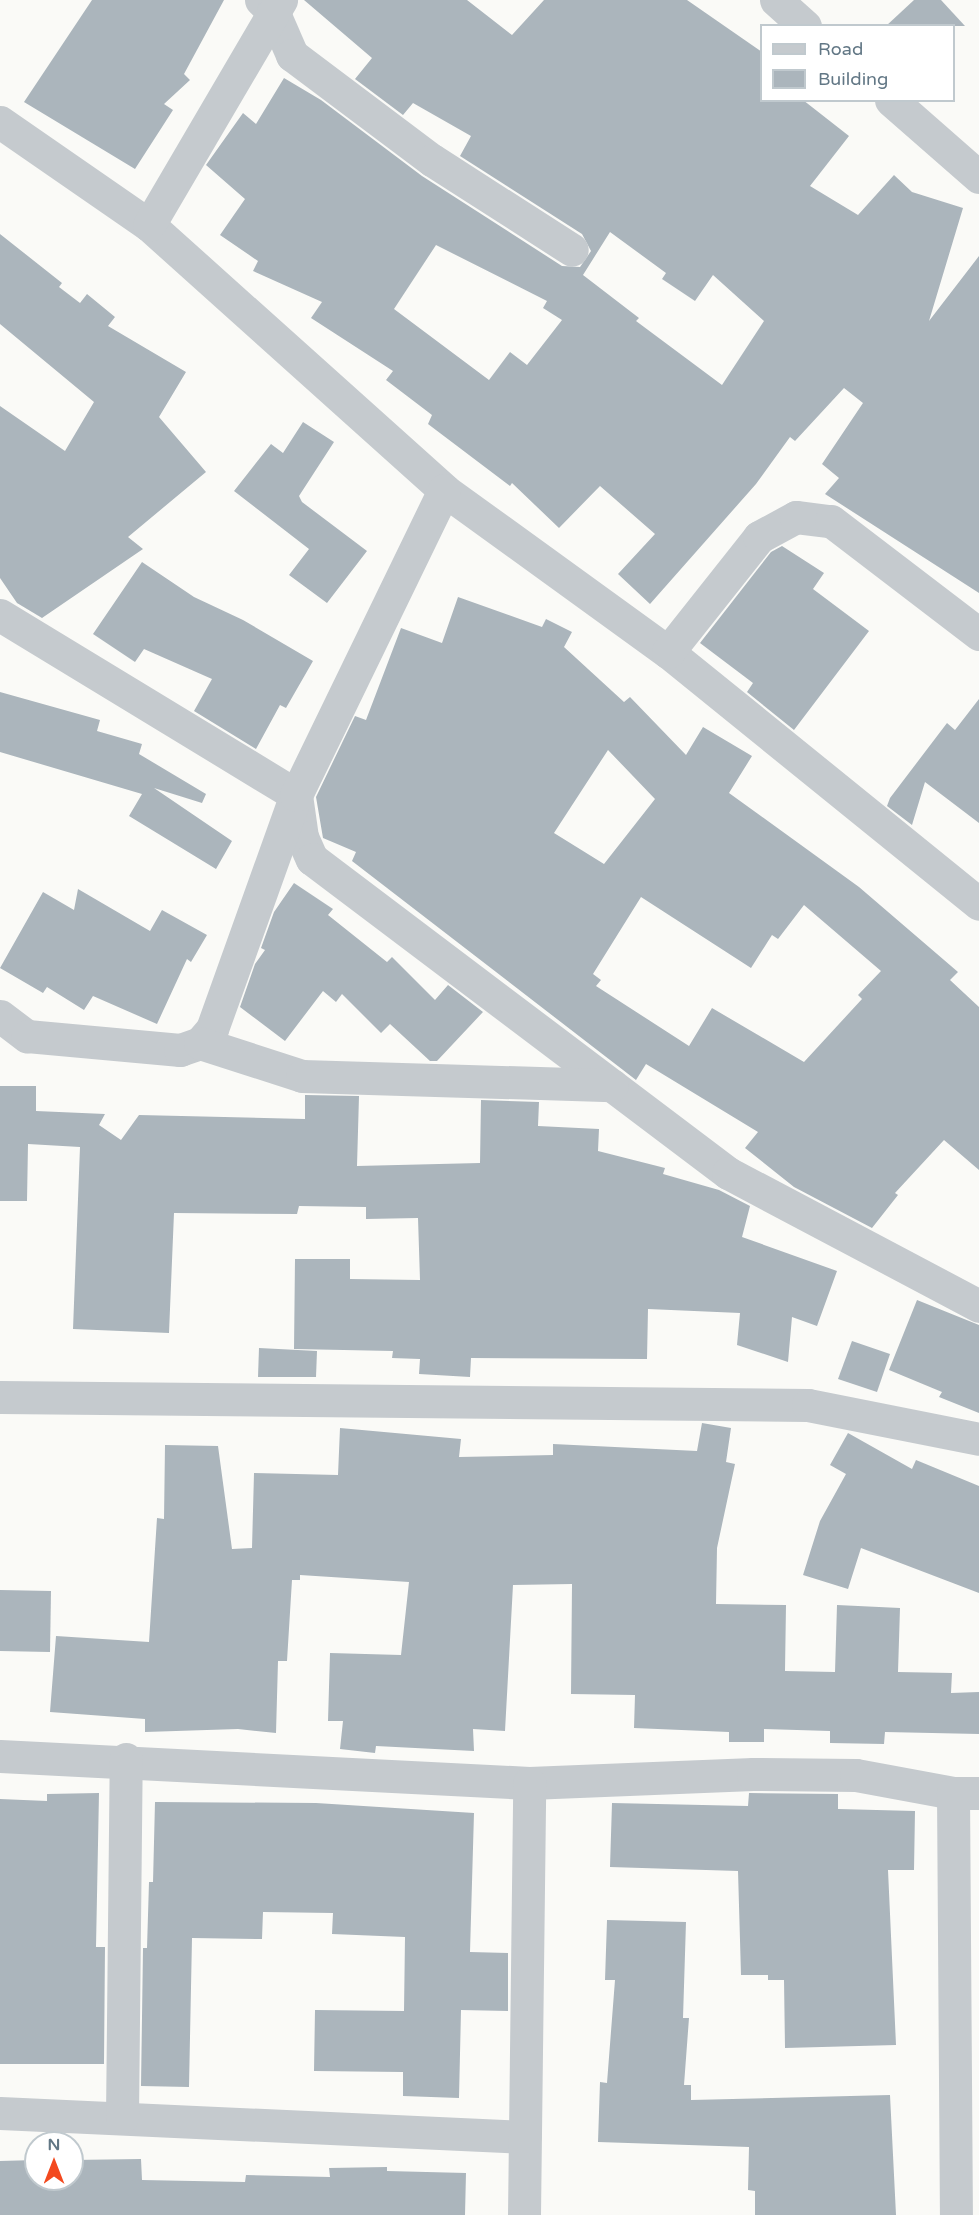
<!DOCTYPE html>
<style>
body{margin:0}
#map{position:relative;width:979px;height:2215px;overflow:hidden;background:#fafaf7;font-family:"Varela Round",sans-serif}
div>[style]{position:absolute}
.building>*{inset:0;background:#abb5bc}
.street>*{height:33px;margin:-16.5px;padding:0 16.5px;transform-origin:16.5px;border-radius:16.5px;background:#c5cace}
span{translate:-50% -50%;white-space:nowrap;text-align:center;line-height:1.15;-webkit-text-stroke:6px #fff;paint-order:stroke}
.legend{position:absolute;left:760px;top:24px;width:195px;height:78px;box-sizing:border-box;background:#fff;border:2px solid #c0c9ce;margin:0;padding:8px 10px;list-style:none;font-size:18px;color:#627785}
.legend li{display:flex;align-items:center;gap:12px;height:30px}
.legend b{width:30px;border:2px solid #c0c9ce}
.north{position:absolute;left:24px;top:2131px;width:60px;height:60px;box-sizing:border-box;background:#fff;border:2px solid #c0c9ce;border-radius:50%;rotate:0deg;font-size:16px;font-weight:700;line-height:24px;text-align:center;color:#627785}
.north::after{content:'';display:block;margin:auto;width:21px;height:27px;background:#f3491e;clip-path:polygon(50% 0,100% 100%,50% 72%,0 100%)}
</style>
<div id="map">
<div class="building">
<i style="clip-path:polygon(92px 0,224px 0,184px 74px,190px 80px,164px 104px,173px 110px,135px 169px,24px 102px)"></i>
<i style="clip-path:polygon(evenodd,304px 0,467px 0,512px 35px,544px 0,687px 0,762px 52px,762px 100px,803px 100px,849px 136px,810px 186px,858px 215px,894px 175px,912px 192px,963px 208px,929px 321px,979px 256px,979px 593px,825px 494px,839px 478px,822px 464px,863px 403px,844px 388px,795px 441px,790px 437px,756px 484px,650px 604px,618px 574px,655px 534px,600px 486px,559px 528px,512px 483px,510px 486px,428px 424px,432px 415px,386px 380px,393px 371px,311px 318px,322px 302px,253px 271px,258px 261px,220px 235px,245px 199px,206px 165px,243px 113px,256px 124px,284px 78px,321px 100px,422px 176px,562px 266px,580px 267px,591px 251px,582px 234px,460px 156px,471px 136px,413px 103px,403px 115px,355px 79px,372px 58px,304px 0,610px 232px,666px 273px,662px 279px,695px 301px,713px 275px,764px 321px,722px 385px,636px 321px,639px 318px,583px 275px,610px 232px,304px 0,436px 245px,547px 301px,543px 308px,562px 320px,527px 365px,510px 352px,489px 380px,394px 309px,436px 245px)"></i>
<i style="clip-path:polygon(914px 0,941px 0,965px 26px,886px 26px)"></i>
<i style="clip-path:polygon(0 234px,62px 283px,59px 287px,80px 303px,87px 294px,115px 317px,108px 326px,186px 372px,159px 417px,206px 472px,128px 537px,143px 549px,42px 618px,17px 603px,0 578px,0 406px,65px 451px,94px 402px,0 324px)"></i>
<i style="clip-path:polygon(303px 422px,334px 442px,299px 496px,302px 502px,367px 551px,327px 603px,289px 575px,309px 549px,234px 491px,271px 444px,283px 453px)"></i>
<i style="clip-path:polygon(782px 546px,824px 573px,813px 589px,869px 631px,794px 730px,747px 692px,753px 683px,700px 643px,771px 552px)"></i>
<i style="clip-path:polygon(142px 562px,194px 597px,243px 620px,313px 661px,286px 708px,280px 705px,256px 749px,194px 711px,212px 679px,144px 649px,135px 662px,93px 634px)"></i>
<i style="clip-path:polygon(evenodd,458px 597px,542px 627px,546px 619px,572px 632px,564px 647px,624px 702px,630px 697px,686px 755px,703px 727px,752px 756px,729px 793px,859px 887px,958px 972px,950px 980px,979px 1007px,979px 1170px,944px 1140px,895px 1193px,898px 1195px,872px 1228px,794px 1187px,745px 1148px,758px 1132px,646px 1064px,636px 1080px,352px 861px,356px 852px,323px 838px,316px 797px,355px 716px,366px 720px,401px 628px,442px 643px,458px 597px,608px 750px,655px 799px,604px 864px,554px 833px,608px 750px,458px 597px,641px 897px,751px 968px,772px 935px,778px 939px,804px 905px,881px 971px,858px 995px,862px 999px,804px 1062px,712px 1008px,689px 1046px,596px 986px,601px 980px,593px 974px,641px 897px)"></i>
<i style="clip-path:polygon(0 692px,100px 720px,97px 731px,142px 744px,139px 754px,206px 794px,202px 803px,154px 788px,232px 841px,216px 869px,129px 816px,142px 794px,0 752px)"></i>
<i style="clip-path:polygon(979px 699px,979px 823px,925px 782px,912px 825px,887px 806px,890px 798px,947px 723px,955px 730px)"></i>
<i style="clip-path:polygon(294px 883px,333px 909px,328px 915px,387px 962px,392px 957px,435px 1000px,448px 985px,483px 1012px,437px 1061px,430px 1061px,390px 1024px,381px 1033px,342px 994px,336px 1002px,323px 991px,285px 1041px,240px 1007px,255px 964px,265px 950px,261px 948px,274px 912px)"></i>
<i style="clip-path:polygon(78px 889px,150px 931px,162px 910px,207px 935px,191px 962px,187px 959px,157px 1024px,93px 996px,84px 1010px,47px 987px,43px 993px,0 968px,43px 892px,74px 910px)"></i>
<i style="clip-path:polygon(0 1086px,36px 1086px,36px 1111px,105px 1114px,99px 1125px,121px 1140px,139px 1115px,305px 1119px,305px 1095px,359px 1096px,357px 1166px,480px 1163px,481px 1100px,539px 1102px,538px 1126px,599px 1129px,598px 1151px,665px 1168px,663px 1174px,719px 1190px,750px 1206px,742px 1237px,837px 1271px,817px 1326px,792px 1317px,788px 1362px,737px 1345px,740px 1313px,648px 1309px,647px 1359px,471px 1358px,470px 1377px,419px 1374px,420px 1359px,392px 1358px,393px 1351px,294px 1349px,295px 1259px,350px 1259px,350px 1279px,420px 1280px,418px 1218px,366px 1219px,366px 1207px,299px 1206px,297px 1214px,174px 1213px,169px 1333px,73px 1329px,80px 1147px,28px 1144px,27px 1201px,0 1201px)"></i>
<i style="clip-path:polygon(917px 1300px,979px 1325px,979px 1413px,939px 1397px,942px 1392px,889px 1370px)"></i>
<i style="clip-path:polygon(852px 1341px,890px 1354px,877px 1392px,838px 1379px)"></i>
<i style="clip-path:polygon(259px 1348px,317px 1351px,316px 1377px,258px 1377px)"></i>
<i style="clip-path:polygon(702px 1423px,731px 1428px,726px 1462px,735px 1464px,717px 1548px,716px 1604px,786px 1605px,785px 1671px,835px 1672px,837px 1605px,900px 1608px,898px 1672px,952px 1673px,951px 1693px,979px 1692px,979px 1734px,885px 1732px,884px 1744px,830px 1743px,830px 1731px,764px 1729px,764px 1742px,729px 1742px,729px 1732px,634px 1728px,635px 1695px,571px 1694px,572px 1584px,513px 1585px,505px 1731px,473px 1729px,474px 1751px,376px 1746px,375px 1753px,340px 1749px,343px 1721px,328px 1721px,330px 1653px,401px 1655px,409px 1582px,300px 1575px,300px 1580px,292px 1580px,287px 1661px,278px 1661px,276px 1733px,238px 1729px,145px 1732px,145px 1719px,50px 1712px,56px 1636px,149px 1642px,157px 1518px,164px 1519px,165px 1445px,218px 1446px,232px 1549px,252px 1548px,254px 1473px,338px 1475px,340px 1428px,461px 1439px,459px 1457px,553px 1455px,553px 1444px,697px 1451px)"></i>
<i style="clip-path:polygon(848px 1433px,912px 1469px,916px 1460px,979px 1486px,979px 1593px,861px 1548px,848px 1589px,803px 1575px,820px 1521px,846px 1474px,830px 1465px)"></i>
<i style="clip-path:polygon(0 1590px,51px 1591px,50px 1652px,0 1651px)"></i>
<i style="clip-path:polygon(99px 1793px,96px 1947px,105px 1947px,104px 2064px,0 2064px,0 1799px,47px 1801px,47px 1794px)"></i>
<i style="clip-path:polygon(749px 1793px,838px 1794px,838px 1809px,915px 1811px,914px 1870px,888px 1870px,896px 2045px,785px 2048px,784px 1980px,768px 1980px,768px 1975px,741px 1975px,738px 1871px,610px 1867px,612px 1803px,748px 1806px)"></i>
<i style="clip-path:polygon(155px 1802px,316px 1803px,474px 1813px,470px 1952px,508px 1953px,508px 2011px,461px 2010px,459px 2098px,403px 2096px,403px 2072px,314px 2071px,315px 2010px,404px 2011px,405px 1937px,332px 1934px,333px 1913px,263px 1912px,262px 1939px,192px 1938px,189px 2087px,141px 2086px,143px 1948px,147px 1948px,149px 1882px,153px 1882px)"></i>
<i style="clip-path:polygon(607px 1920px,686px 1922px,683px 2018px,689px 2018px,684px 2085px,691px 2085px,691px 2100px,890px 2095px,896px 2215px,755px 2215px,755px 2191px,748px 2190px,749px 2147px,598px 2142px,600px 2082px,607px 2083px,615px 1980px,605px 1980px)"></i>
<i style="clip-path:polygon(141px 2159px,142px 2180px,245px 2182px,246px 2175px,330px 2177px,329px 2168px,387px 2167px,387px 2171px,466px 2173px,465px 2215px,0 2215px,0 2161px,36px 2160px,36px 2179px,72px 2179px,72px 2160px)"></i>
</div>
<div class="street">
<i style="left:261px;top:0;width:16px;rotate:43deg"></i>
<i style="left:273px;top:11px;width:48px;rotate:66.6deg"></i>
<i style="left:292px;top:55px;width:175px;rotate:36.9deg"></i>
<i style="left:432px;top:160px;width:166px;rotate:32.7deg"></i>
<i style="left:776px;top:0;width:39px;rotate:42deg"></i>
<i style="left:891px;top:100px;width:117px;rotate:41.2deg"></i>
<i style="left:0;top:122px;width:181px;rotate:34.7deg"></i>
<i style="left:149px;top:225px;width:397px;rotate:41.9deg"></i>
<i style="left:444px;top:490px;width:276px;rotate:35.9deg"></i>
<i style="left:668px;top:652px;width:400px;rotate:39deg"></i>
<i style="left:149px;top:225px;width:261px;rotate:-59.6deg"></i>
<i style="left:0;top:615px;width:346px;rotate:31.3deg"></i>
<i style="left:296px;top:795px;width:42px;rotate:81.9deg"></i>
<i style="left:302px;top:837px;width:24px;rotate:66deg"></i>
<i style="left:312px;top:859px;width:521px;rotate:37.05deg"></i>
<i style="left:728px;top:1173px;width:284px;rotate:27.9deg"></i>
<i style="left:668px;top:652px;width:147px;rotate:-51.6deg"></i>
<i style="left:759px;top:537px;width:42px;rotate:-28.4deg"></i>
<i style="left:796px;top:517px;width:35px;rotate:7deg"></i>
<i style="left:831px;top:521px;width:186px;rotate:37.4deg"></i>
<i style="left:0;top:1016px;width:34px;rotate:37deg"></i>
<i style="left:27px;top:1036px;width:154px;rotate:5.2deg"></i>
<i style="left:180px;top:1050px;width:21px;rotate:-19deg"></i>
<i style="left:200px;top:1043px;width:18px;rotate:-49deg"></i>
<i style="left:212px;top:1029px;width:249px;rotate:-70.3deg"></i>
<i style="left:296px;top:795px;width:339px;rotate:-64.1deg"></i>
<i style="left:200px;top:1043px;width:107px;rotate:17.9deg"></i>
<i style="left:302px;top:1076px;width:310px;rotate:1.7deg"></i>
<i style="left:0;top:1397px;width:808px;rotate:0.57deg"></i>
<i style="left:808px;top:1405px;width:174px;rotate:11.2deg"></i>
<i style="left:0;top:1756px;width:530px;rotate:2.92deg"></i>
<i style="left:529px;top:1783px;width:224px;rotate:-2.3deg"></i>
<i style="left:753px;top:1774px;width:103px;rotate:0.6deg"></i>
<i style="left:856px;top:1775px;width:99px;rotate:10.5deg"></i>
<i style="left:953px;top:1793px;width:26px"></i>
<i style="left:953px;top:1793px;width:422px;rotate:89.6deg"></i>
<i style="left:0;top:2113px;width:525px;rotate:2.62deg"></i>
<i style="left:122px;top:2117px;width:358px;rotate:-89.4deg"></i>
<i style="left:524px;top:2215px;width:432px;rotate:-89.3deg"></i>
</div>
<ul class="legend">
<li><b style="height:8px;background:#c5cace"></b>Road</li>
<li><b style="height:16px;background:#abb5bc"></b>Building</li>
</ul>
<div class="north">N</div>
</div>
